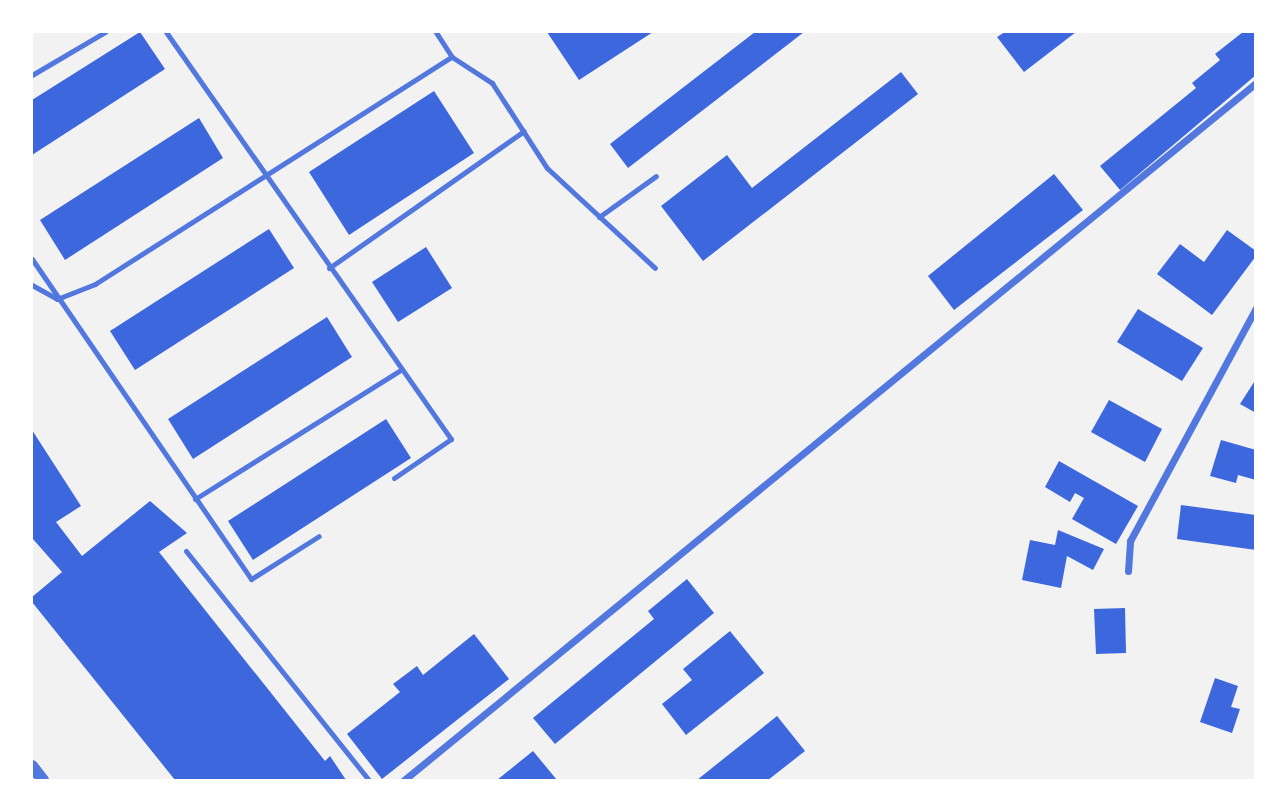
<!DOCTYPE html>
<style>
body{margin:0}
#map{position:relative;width:1287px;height:812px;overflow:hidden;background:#f2f2f2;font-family:Merriweather,serif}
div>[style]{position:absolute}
.building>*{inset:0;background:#3d67dc}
.service>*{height:5px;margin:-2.5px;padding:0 2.5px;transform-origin:2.5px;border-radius:2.5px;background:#5277de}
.minor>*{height:7px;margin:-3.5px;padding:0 3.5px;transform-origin:3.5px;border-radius:3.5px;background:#5277de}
.tertiary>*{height:12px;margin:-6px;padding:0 6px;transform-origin:6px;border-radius:6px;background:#5277de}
span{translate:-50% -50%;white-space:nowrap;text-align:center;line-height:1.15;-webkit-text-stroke:5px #fff;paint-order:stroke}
.frame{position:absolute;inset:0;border:33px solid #fff;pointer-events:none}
</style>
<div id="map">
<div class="building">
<i style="clip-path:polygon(140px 32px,165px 69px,32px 155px,32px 100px)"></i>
<i style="clip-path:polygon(547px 32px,653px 32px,579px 80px)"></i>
<i style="clip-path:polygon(755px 32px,804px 32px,628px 168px,610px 144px)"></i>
<i style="clip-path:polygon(1005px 32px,1076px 32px,1024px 72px,997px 37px)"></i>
<i style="clip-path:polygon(1243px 32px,1256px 32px,1256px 75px,1120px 190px,1100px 166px,1196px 88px,1192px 83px,1220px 60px,1215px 54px)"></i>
<i style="clip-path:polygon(901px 72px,918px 94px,703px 261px,661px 206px,727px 155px,752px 188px)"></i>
<i style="clip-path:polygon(434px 91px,474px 153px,349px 235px,309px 172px)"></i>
<i style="clip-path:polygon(199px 118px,223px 158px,65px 260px,40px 220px)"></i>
<i style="clip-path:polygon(1054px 174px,1083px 210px,954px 310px,928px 276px)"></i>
<i style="clip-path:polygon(269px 229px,294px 268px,135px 370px,110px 331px)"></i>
<i style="clip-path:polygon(1227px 230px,1256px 251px,1256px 256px,1212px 315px,1157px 274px,1180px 244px,1204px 262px)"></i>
<i style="clip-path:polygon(426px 247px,452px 288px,398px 322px,372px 282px)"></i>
<i style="clip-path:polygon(1138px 309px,1203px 348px,1182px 381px,1117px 342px)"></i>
<i style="clip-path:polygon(327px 317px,352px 357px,193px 459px,168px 419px)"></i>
<i style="clip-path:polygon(1256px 379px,1256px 413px,1240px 404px)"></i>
<i style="clip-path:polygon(1109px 400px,1162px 429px,1145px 462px,1091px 432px)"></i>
<i style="clip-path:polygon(386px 419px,411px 458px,253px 560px,228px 521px)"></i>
<i style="clip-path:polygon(32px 430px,81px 506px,56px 522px,82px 556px,150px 501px,187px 533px,159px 552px,325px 761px,330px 756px,346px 780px,175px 780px,32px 602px,32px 597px,62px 572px,32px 538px)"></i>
<i style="clip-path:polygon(1221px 440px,1256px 450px,1256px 480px,1238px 475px,1236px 483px,1210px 476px)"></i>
<i style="clip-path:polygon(1059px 461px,1138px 506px,1116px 544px,1072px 519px,1084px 498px,1075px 493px,1070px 502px,1045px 487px)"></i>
<i style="clip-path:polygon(1181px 505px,1256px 515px,1256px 550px,1177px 539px)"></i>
<i style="clip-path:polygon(1058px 530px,1104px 549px,1093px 570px,1067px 556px,1061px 588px,1022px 580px,1030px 540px,1055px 545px)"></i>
<i style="clip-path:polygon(687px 579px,714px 613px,555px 744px,533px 718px,654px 619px,648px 611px)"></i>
<i style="clip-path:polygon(1125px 608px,1126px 653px,1096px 654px,1094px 609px)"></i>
<i style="clip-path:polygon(730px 631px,764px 673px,686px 735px,662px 704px,692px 680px,683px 669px)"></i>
<i style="clip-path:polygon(474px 634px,509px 679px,382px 779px,347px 734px,400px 692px,393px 684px,417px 666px,423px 675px)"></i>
<i style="clip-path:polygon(1215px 678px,1238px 686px,1231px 707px,1240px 709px,1232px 733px,1200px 722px)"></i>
<i style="clip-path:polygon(777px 716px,805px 751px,768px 780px,697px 780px)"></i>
<i style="clip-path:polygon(533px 751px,557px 780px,497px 780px)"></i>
</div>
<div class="service">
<i style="left:166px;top:32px;width:497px;rotate:55deg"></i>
<i style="left:451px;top:439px;width:69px;rotate:145.6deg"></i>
<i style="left:452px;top:57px;width:48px;rotate:33deg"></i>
<i style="left:492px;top:83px;width:101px;rotate:57.1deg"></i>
<i style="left:547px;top:168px;width:147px;rotate:42.8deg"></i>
<i style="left:32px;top:75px;width:85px;rotate:-30.5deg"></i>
<i style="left:599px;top:217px;width:70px;rotate:-35.7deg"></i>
<i style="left:32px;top:259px;width:388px;rotate:55.6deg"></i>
<i style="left:251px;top:579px;width:80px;rotate:-32.3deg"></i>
<i style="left:329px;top:268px;width:238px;rotate:-35.1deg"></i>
<i style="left:32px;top:285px;width:29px;rotate:29deg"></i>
<i style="left:57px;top:299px;width:41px;rotate:-21.5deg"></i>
<i style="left:95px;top:284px;width:423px;rotate:-32.5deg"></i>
<i style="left:452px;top:57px;width:30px;rotate:-123deg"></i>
<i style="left:195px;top:499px;width:241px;rotate:-32.1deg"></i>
<i style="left:186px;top:551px;width:293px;rotate:51.4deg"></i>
</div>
<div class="minor">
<i style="left:1128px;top:571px;width:30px;rotate:-86deg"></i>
<i style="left:1130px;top:541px;width:265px;rotate:-61.6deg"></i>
<i style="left:404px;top:780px;width:1101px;rotate:-39.29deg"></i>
</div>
<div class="tertiary">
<i style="left:32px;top:766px;width:18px;rotate:52deg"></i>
</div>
<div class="frame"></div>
</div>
